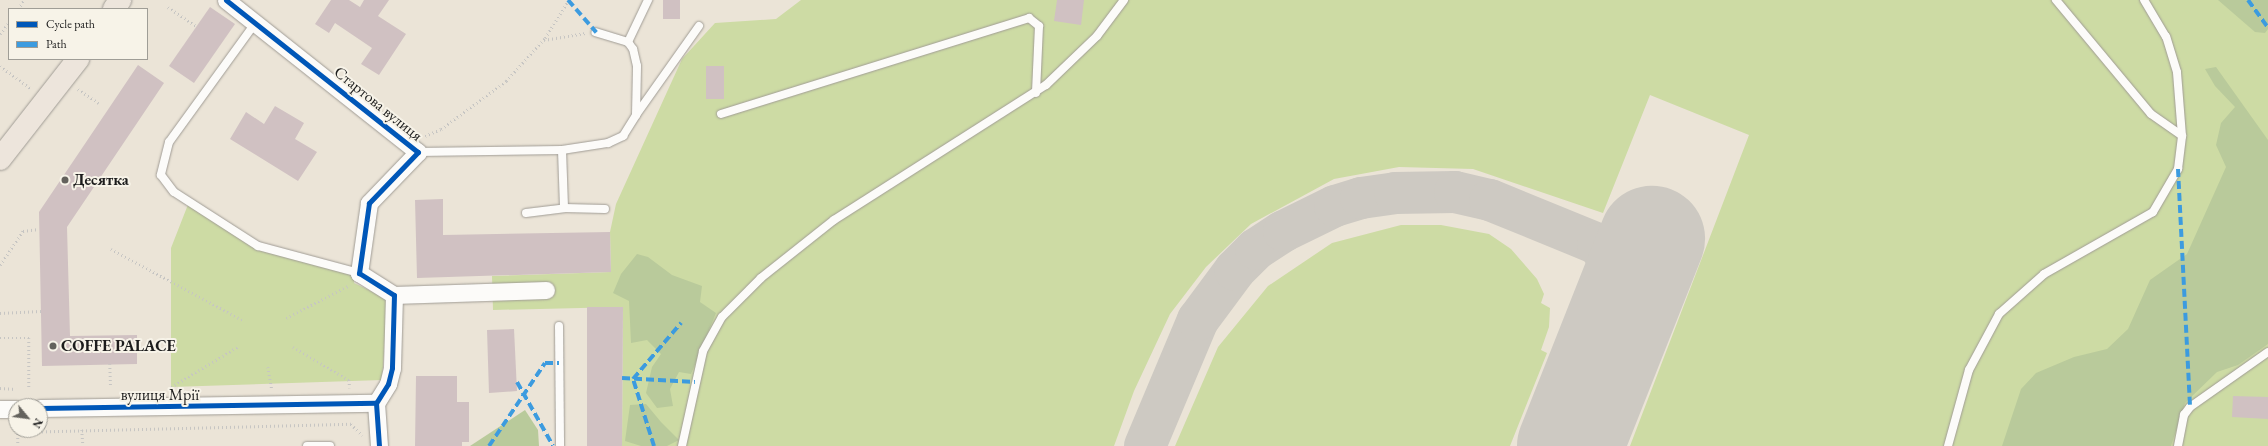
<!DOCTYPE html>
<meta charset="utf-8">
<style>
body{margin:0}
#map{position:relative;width:2268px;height:446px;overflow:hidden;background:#ebe4d7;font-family:"EB Garamond",serif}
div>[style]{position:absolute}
.green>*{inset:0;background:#cddba4}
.forest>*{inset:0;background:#b9ca9b}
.taxiway>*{height:42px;margin:-21px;padding:0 21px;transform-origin:21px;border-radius:21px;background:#cdc9c2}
.runway>*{height:106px;margin:-53px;padding:0 53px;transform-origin:53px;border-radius:53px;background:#cdc9c2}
.building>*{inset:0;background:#d0c1c2}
.path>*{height:2.5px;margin-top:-1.25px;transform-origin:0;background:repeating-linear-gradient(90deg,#c6c5c3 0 1px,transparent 0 4px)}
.roads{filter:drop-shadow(0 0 1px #a09c95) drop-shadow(0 0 1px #a09c95)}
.lane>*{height:8px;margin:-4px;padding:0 4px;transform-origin:4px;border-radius:4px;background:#fcfbf9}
.street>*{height:17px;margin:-8.5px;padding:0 8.5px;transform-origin:8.5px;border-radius:8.5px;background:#fcfbf9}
.primary>*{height:22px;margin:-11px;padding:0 11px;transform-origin:11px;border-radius:11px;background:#ede5dc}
.quiet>*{height:4px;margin-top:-2px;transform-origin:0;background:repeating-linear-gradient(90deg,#3c9bdf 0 8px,transparent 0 12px)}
.cycleway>*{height:5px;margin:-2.5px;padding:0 2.5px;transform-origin:2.5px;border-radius:2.5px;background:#0057b8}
.dots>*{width:11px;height:11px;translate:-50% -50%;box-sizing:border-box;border:2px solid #f7f3e8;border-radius:50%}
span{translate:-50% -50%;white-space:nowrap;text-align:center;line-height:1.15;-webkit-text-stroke:4px #f7f3e8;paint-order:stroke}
.street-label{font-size:16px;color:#1c1c1c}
.poi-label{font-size:16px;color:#1c1c1c;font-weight:700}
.left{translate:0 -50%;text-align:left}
.legend{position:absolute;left:8px;top:8px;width:140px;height:52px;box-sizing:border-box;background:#f7f3e8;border:1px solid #9f9d96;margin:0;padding:5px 7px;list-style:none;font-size:12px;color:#1c1c1c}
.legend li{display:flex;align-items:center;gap:8px;height:20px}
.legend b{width:20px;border:1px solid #9f9d96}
.north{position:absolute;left:8px;top:398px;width:40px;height:40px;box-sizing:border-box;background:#f7f3e8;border:1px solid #9f9d96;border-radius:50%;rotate:119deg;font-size:11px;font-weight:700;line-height:16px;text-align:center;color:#1c1c1c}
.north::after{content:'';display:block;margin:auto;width:14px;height:18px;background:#64625d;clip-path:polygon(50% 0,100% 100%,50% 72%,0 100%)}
</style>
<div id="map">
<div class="green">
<i style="clip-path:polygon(801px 0,2268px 0,2268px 446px,1630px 446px,1749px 135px,1650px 95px,1603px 213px,1473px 169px,1399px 167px,1334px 179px,1251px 224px,1206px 267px,1170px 314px,1134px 391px,1114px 446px,622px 446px,623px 307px,493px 310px,492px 276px,611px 272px,610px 232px,616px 204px,682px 59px,715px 23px,776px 19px)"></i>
<i style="clip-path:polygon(189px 202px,258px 246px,355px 272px,354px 283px,388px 299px,382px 380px,171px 387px,171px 248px)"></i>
<i style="clip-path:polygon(1401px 225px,1441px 225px,1489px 234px,1511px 249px,1537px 279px,1544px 294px,1541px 303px,1550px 308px,1549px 327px,1541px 350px,1547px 353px,1510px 446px,1175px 446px,1218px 347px,1268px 286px,1332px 243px)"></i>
</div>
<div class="forest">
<i style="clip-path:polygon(2218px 0,2268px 0,2268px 29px,2265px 33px,2255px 32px)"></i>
<i style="clip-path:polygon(2216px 67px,2268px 140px,2268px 344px,2238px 365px,2217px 372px,2185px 403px,2171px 446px,2002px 446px,2021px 389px,2036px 373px,2074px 357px,2107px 349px,2128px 329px,2150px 280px,2187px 254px,2226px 167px,2216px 145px,2221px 123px,2235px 107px,2215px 86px,2205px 69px)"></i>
<i style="clip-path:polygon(637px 254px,648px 257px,672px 275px,702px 286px,700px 302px,716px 313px,691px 374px,679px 372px,670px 389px,673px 406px,657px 408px,646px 393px,652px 367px,661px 354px,647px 340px,631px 343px,629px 301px,613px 293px,621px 274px)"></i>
<i style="clip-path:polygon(646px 404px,661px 422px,679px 440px,667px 446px,641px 446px,625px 441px,630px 405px)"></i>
<i style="clip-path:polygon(525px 410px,538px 430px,539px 446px,470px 446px)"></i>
</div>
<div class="taxiway">
<i style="left:1145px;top:446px;width:137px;rotate:-67.2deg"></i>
<i style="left:1198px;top:320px;width:62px;rotate:-53.5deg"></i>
<i style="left:1235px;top:270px;width:30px;rotate:-45deg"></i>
<i style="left:1256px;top:249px;width:33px;rotate:-33deg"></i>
<i style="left:1284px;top:231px;width:57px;rotate:-26.1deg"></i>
<i style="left:1335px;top:206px;width:27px;rotate:-17deg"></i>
<i style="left:1361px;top:198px;width:34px;rotate:-8deg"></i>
<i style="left:1395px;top:193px;width:60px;rotate:-1deg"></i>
<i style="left:1455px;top:192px;width:36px;rotate:13deg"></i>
<i style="left:1490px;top:200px;width:117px;rotate:22.2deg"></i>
<i style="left:1598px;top:244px;width:38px;rotate:55deg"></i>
<i style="left:1620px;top:275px;width:22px;rotate:87deg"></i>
<i style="left:1621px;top:297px;width:45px;rotate:102.8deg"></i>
</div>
<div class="runway">
<i style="left:1570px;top:446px;width:223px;rotate:-68.4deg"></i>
</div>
<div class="building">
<i style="clip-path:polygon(331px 0,349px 0,360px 7px,364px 0,389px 0,378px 16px,406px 34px,379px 75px,361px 64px,372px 48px,335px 23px,329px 33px,315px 24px)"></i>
<i style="clip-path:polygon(663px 0,680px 0,680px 19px,663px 19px)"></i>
<i style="clip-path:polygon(1057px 0,1084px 0,1081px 25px,1054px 21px)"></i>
<i style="clip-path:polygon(210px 7px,235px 24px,194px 83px,169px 66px)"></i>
<i style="clip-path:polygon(138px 65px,164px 83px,67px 227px,70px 336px,137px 335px,137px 364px,42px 366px,39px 212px)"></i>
<i style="clip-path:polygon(706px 66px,724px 66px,724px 99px,706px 99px)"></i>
<i style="clip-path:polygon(275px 106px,304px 123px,295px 139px,317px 152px,298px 181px,230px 139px,246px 112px,264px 124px)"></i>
<i style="clip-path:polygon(443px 199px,443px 235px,610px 232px,611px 272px,417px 278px,415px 200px)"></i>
<i style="clip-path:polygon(587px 307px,623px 307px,622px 446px,587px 446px)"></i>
<i style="clip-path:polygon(514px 329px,517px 391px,489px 393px,487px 330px)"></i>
<i style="clip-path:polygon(416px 376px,457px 376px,457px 402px,469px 402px,469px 442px,462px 442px,462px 446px,415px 446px)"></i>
<i style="clip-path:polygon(2233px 396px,2268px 397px,2268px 419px,2232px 417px)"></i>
</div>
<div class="path">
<i style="left:168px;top:7px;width:34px;rotate:34deg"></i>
<i style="left:18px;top:9px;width:11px;rotate:-56deg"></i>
<i style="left:0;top:34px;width:15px;rotate:-53deg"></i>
<i style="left:544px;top:40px;width:42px;rotate:-9.7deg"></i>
<i style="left:0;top:66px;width:39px;rotate:36deg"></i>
<i style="left:78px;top:89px;width:25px;rotate:34deg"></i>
<i style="left:425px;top:136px;width:17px;rotate:-24deg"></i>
<i style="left:441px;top:129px;width:81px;rotate:-36.4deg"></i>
<i style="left:506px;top:81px;width:58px;rotate:-47.8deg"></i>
<i style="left:545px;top:38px;width:44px;rotate:-58.1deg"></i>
<i style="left:111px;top:249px;width:151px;rotate:28.4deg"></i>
<i style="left:0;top:265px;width:41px;rotate:-55.9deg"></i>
<i style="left:23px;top:231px;width:16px;rotate:-7deg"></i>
<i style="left:0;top:313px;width:41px;rotate:-2.8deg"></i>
<i style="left:286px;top:318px;width:72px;rotate:-27.3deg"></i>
<i style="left:0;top:338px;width:29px"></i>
<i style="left:29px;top:338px;width:50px;rotate:90deg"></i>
<i style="left:293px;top:347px;width:65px;rotate:30.5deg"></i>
<i style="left:349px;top:380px;width:8px;rotate:83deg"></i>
<i style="left:110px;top:364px;width:23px;rotate:88deg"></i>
<i style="left:268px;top:367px;width:23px;rotate:80deg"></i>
<i style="left:171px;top:387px;width:79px;rotate:-31.1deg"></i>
<i style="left:0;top:388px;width:16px;rotate:4deg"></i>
<i style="left:18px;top:430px;width:16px;rotate:90deg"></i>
<i style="left:82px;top:430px;width:16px;rotate:86deg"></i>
<i style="left:18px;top:432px;width:333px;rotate:-1.4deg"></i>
<i style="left:351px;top:424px;width:16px;rotate:45deg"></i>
</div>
<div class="roads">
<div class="lane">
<i style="left:2056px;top:0;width:148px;rotate:50.2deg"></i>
<i style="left:2151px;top:114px;width:38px;rotate:35deg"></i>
<i style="left:256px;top:22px;width:148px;rotate:125.9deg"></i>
<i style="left:169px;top:142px;width:34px;rotate:104deg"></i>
<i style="left:161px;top:175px;width:21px;rotate:53deg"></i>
<i style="left:174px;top:192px;width:100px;rotate:32.7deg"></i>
<i style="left:258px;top:246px;width:105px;rotate:15deg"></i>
<i style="left:628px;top:42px;width:47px;rotate:-64.5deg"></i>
<i style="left:721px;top:114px;width:323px;rotate:-17.3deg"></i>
<i style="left:1029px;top:18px;width:13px;rotate:39deg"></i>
<i style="left:1039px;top:26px;width:67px;rotate:92.6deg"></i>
<i style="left:636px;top:115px;width:109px;rotate:-54.7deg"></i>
<i style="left:562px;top:150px;width:58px;rotate:88deg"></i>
<i style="left:564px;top:208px;width:41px;rotate:1.4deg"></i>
<i style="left:418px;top:152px;width:144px;rotate:-0.8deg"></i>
<i style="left:562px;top:150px;width:47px;rotate:-8.7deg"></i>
<i style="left:608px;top:143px;width:17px;rotate:-25deg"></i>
<i style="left:623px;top:136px;width:25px;rotate:-58deg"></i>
<i style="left:636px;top:115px;width:49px;rotate:-88.8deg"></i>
<i style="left:637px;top:66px;width:17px;rotate:-103deg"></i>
<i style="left:633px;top:49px;width:9px;rotate:-126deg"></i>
<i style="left:628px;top:42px;width:34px;rotate:-163deg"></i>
<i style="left:526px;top:213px;width:38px;rotate:-7deg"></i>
<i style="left:559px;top:326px;width:120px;rotate:89.5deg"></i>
<i style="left:307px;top:446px;width:23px"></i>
<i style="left:682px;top:446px;width:97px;rotate:-77.5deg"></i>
<i style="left:703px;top:351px;width:39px;rotate:-61deg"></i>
<i style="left:722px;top:317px;width:55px;rotate:-45deg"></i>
<i style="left:761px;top:278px;width:93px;rotate:-38.5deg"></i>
<i style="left:834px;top:220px;width:251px;rotate:-32.5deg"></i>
<i style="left:1046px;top:85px;width:71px;rotate:-43.9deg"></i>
<i style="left:1097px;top:36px;width:45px;rotate:-53.1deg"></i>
<i style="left:1948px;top:446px;width:79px;rotate:-74.6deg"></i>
<i style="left:1969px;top:370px;width:64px;rotate:-61.8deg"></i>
<i style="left:1999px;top:314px;width:60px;rotate:-41.6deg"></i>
<i style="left:2044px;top:274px;width:125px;rotate:-29.6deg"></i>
<i style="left:2153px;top:212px;width:50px;rotate:-59.8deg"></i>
<i style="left:2178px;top:169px;width:33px;rotate:-83deg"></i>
<i style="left:2182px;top:136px;width:64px;rotate:-94.5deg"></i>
<i style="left:2177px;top:72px;width:37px;rotate:-107deg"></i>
<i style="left:2166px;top:37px;width:43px;rotate:-120.7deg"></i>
<i style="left:2178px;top:446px;width:32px;rotate:-79deg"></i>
<i style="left:2184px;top:415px;width:10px;rotate:-53deg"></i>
<i style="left:2190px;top:407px;width:95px;rotate:-35.2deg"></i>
</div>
<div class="street">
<i style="left:226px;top:0;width:245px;rotate:38.4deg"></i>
<i style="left:418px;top:152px;width:71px;rotate:133.9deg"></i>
<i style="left:369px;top:203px;width:71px;rotate:98.1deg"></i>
<i style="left:359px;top:273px;width:41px;rotate:32.2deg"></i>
<i style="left:394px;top:295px;width:73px;rotate:91.6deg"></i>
<i style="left:392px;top:368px;width:16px;rotate:104deg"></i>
<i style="left:388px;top:384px;width:22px;rotate:122deg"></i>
<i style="left:376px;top:403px;width:43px;rotate:86deg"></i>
<i style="left:394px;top:295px;width:152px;rotate:-1.9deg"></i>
<i style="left:40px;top:408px;width:336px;rotate:-0.9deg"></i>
<i style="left:0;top:409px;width:16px"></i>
</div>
<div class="primary">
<i style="left:114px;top:9px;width:11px;rotate:-56deg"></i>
<i style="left:0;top:159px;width:127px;rotate:-52deg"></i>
</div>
</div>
<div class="quiet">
<i style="left:568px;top:0;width:43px;rotate:48.8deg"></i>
<i style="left:2248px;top:0;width:34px;rotate:54deg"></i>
<i style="left:2178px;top:169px;width:238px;rotate:87.1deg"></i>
<i style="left:622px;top:378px;width:73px;rotate:3.1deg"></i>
<i style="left:517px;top:382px;width:73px;rotate:60.6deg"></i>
<i style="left:489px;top:446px;width:100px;rotate:-56deg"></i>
<i style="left:545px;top:363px;width:14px"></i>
<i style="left:654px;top:446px;width:70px;rotate:-107.4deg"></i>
<i style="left:633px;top:379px;width:74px;rotate:-49.4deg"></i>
</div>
<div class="cycleway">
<i style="left:226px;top:0;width:245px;rotate:38.4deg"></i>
<i style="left:418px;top:152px;width:71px;rotate:133.9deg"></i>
<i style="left:369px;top:203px;width:71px;rotate:98.1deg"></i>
<i style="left:359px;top:273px;width:41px;rotate:32.2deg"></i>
<i style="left:394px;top:295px;width:73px;rotate:91.6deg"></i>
<i style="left:392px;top:368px;width:16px;rotate:104deg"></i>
<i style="left:388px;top:384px;width:22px;rotate:122deg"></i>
<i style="left:376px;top:403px;width:43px;rotate:86deg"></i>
<i style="left:40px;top:408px;width:336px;rotate:-0.9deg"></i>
</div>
<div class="dots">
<i style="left:65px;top:180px;background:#64625d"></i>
<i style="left:53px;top:346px;background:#64625d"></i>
</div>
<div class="street-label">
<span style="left:378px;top:104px;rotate:39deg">Стартова вулиця</span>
<span style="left:160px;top:395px">вулиця Мрії</span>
</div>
<div class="poi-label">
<span class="left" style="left:73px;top:180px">Десятка</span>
<span class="left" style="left:61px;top:346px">COFFE PALACE</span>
</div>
<ul class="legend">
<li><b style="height:5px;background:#0057b8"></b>Cycle path</li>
<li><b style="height:5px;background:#3c9bdf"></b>Path</li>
</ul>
<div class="north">N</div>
</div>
